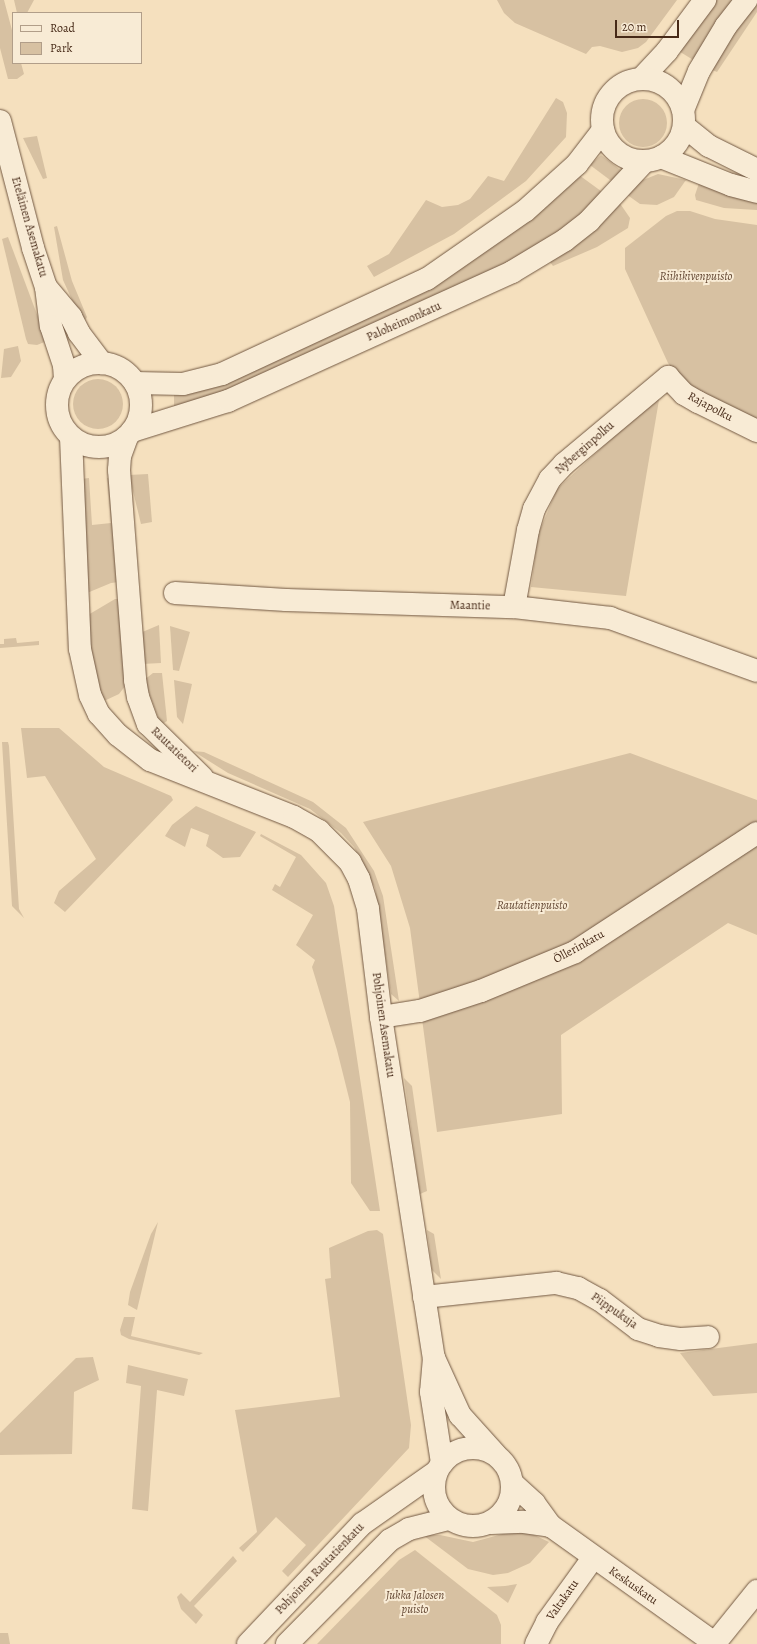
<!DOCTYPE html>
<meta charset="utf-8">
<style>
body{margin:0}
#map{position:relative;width:757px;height:1644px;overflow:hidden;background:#f5e0be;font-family:Alegreya,serif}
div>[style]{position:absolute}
.green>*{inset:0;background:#d7c1a2}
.round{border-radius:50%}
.roads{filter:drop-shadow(0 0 1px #725842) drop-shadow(0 0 1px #725842)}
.street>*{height:22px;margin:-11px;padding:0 11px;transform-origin:11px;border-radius:11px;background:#f8ebd5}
.secondary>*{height:22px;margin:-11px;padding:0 11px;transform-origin:11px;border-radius:11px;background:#f8ebd5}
.secondary>.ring{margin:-11px;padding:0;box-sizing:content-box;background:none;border:22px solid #f8ebd5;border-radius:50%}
span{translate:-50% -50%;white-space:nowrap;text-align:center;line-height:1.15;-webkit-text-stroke:4px #f8ebd5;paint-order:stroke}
.street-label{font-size:12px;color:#472a18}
.park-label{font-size:12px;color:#644834;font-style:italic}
.legend{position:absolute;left:12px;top:12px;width:130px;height:52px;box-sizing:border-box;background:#f8ebd5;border:1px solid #b19e89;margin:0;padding:5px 7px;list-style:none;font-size:12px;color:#472a18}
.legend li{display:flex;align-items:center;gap:8px;height:20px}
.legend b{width:20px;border:1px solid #b19e89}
.scale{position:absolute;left:615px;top:20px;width:64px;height:18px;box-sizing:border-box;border:2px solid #472a18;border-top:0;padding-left:5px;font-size:12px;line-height:14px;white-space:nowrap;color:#472a18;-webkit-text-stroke:3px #f8ebd5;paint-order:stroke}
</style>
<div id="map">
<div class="green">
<i style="clip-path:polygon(0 0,4px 0,13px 34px,13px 63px,21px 63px,24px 74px,17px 79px,8px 79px,0 48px)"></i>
<i style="clip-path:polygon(14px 0,34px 0,27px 13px,17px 13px)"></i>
<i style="clip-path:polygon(497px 0,677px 0,646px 42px,638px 48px,622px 52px,600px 46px,592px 47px,586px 54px,515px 23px,504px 13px)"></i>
<i style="clip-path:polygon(715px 0,734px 0,695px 61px,677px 50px)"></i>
<i style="clip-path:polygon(757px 0,757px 12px,717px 72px,710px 69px)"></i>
<i style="clip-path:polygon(556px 98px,563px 102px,567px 113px,566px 137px,526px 181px,454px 234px,374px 277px,367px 266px,389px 254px,426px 200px,442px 207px,458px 205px,470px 199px,488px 176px,504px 181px)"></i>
<i class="round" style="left:619px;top:99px;width:48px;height:48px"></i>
<i style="clip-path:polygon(37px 136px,47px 178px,43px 179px,23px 138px)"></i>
<i style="clip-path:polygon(601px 155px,623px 172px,614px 183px,590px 165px)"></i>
<i style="clip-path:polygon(658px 174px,686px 180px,674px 197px,657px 205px,640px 204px,626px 194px,638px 182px)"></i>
<i style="clip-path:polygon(579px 175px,605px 194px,534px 252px,270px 373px,174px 410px,174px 391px,446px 278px,528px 221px)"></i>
<i style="clip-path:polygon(699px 183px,757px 200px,757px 210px,724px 208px,696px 200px,695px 195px)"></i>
<i style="clip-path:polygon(619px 202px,630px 218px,628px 228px,597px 247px,553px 266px,550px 262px)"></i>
<i style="clip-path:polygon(677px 211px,690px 211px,715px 219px,757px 225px,757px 423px,687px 387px,668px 363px,625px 269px,625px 248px,666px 216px)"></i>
<i style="clip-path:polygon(57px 226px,72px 281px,87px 317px,83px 324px,63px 280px,54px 227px)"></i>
<i style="clip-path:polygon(8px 237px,47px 341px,37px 345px,28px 344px,26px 339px,2px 239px)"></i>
<i style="clip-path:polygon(18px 346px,21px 361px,11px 377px,1px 378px,4px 349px)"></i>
<i class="round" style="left:73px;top:379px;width:50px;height:50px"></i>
<i style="clip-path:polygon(660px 394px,626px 596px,531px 587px,538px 535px,557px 489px)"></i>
<i style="clip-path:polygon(148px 474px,152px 522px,141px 524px,129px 475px)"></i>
<i style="clip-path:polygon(112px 477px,119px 582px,111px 583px,87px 593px,81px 479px,89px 478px,92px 525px,111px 523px,107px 478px)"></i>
<i style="clip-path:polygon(115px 599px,121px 599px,126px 685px,119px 694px,104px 701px,91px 666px,88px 615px)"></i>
<i style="clip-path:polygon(159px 625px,161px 663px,142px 664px,140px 633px)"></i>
<i style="clip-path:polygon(170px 626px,190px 632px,179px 671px,173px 670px)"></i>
<i style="clip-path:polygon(16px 638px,17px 643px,39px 641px,39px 645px,0 648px,0 644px,4px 644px,4px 639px)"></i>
<i style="clip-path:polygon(153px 673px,162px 673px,167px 721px,161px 725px,144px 680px)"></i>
<i style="clip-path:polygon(174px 680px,192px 684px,183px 724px,177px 717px)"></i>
<i style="clip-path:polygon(21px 728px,59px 728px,104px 767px,171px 796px,173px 800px,65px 912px,54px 903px,59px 891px,96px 859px,45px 776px,27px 778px)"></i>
<i style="clip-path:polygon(2px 742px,8px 742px,9px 746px,19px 909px,24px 918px,12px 906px)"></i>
<i style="clip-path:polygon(193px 751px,204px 752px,313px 802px,346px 828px,374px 871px,383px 896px,399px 1001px,391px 994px,375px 888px,354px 847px,341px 833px,310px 809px,228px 773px)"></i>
<i style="clip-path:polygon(630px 753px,757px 800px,757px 935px,728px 923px,561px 1035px,562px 1114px,437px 1132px,410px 928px,391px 866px,363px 822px)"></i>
<i style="clip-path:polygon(196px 806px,256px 832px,240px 857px,223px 858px,206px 846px,209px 835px,191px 828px,185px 847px,165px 836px,172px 825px)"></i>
<i style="clip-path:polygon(261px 834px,301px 855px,326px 883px,334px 906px,380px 1211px,370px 1211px,351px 1183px,350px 1102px,337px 1050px,312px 967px,315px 960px,296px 945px,313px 915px,272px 890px,275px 884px,280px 887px,296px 857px,260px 836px)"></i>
<i style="clip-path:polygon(404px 1078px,412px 1086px,427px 1191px,420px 1194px)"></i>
<i style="clip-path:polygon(158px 1222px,137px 1310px,128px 1305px,130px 1292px,151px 1234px)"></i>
<i style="clip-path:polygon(377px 1230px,383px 1234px,411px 1425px,409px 1448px,288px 1577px,282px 1571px,306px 1545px,276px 1517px,243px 1552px,239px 1548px,257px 1532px,235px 1410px,340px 1397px,325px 1279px,331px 1278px,329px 1248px,368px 1231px)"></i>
<i style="clip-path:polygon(427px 1230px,434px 1234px,441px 1279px,432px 1270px)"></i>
<i style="clip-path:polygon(124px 1317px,135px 1317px,131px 1336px,203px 1353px,199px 1355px,129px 1339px,121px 1335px,120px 1330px)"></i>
<i style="clip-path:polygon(757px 1343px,757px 1393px,713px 1396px,680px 1353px)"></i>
<i style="clip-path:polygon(93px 1357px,99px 1380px,74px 1392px,72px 1454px,0 1455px,0 1433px,76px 1358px)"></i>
<i style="clip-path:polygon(128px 1365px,188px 1379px,184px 1396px,157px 1390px,148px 1511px,132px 1509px,141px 1386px,126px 1383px)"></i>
<i style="clip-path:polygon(510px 1532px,530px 1533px,549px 1542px,530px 1563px,508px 1573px,493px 1575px,468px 1569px,423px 1535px,440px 1535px,473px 1542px)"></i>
<i style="clip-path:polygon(415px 1550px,497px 1615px,501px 1625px,501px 1644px,317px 1644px,399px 1560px)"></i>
<i style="clip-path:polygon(233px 1556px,237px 1561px,194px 1606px,203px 1615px,196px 1624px,181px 1609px,177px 1597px,181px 1593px,190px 1602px)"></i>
<i style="clip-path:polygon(517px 1584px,508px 1603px,487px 1587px,505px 1586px)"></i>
<i style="clip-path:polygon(0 1633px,8px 1633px,10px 1644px,0 1644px)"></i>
</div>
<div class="roads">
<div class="street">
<i style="left:684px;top:126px;width:32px;rotate:39deg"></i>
<i style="left:709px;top:146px;width:54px;rotate:26.6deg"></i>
<i style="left:661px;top:157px;width:75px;rotate:21.8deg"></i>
<i style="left:731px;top:185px;width:27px;rotate:15deg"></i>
<i style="left:175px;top:593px;width:111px;rotate:3.6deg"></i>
<i style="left:286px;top:600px;width:228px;rotate:1.8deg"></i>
<i style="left:514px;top:607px;width:97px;rotate:6.5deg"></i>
<i style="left:610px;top:618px;width:156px;rotate:19.8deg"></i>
<i style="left:514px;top:607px;width:78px;rotate:-79.7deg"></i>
<i style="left:528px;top:530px;width:22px;rotate:-74deg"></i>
<i style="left:534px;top:509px;width:34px;rotate:-62deg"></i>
<i style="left:550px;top:479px;width:21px;rotate:-47deg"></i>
<i style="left:564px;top:464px;width:136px;rotate:-39.9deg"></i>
<i style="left:668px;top:377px;width:23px;rotate:47deg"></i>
<i style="left:684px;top:394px;width:16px;rotate:30deg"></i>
<i style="left:698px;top:402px;width:66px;rotate:26.2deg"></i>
<i style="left:381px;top:1017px;width:39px;rotate:-9deg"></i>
<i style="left:420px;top:1011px;width:64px;rotate:-18.2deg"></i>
<i style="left:481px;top:991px;width:102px;rotate:-22.5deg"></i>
<i style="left:575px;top:952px;width:217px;rotate:-33.2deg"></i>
<i style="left:424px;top:1297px;width:133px;rotate:-6.1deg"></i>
<i style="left:556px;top:1283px;width:23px;rotate:13deg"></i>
<i style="left:578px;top:1288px;width:25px;rotate:29deg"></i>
<i style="left:600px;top:1300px;width:48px;rotate:37.3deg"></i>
<i style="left:638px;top:1329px;width:22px;rotate:18deg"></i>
<i style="left:659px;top:1336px;width:22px;rotate:8deg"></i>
<i style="left:681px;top:1339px;width:27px;rotate:-4deg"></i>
<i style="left:715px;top:1643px;width:67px;rotate:-51.1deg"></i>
</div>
<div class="secondary">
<i style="left:641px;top:79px;width:38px;rotate:-47deg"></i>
<i style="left:667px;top:51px;width:64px;rotate:-53.3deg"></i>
<i class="ring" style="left:602px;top:79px;width:60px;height:60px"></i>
<i style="left:683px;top:110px;width:42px;rotate:-67.7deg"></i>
<i style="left:699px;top:71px;width:52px;rotate:-59deg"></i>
<i style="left:726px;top:26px;width:33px;rotate:-52deg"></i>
<i style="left:0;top:121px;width:131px;rotate:75.4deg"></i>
<i style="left:33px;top:248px;width:41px;rotate:71.6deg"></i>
<i style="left:46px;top:287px;width:39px;rotate:83deg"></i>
<i style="left:51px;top:326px;width:41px;rotate:71.6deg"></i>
<i style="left:64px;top:365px;width:14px;rotate:86deg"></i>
<i style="left:46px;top:287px;width:39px;rotate:50deg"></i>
<i style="left:71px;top:317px;width:18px;rotate:63deg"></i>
<i style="left:79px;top:333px;width:38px;rotate:53deg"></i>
<i class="ring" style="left:57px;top:363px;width:62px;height:62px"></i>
<i style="left:135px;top:383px;width:48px;rotate:1.2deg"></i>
<i style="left:183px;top:384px;width:40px;rotate:-14.4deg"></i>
<i style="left:222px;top:374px;width:226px;rotate:-24.9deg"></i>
<i style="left:427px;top:279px;width:119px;rotate:-34.8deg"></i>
<i style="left:525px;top:211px;width:70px;rotate:-42.1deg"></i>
<i style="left:577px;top:164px;width:43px;rotate:-52.6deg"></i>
<i style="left:132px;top:431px;width:101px;rotate:-17.4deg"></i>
<i style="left:228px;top:401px;width:312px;rotate:-24.4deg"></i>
<i style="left:512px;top:272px;width:62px;rotate:-31.1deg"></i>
<i style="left:565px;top:240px;width:31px;rotate:-38deg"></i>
<i style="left:589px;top:221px;width:82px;rotate:-47deg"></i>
<i style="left:71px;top:437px;width:212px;rotate:87.6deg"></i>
<i style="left:80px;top:649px;width:47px;rotate:77.7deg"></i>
<i style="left:90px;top:695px;width:21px;rotate:65deg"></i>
<i style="left:99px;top:714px;width:28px;rotate:48deg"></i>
<i style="left:118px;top:735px;width:41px;rotate:38deg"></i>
<i style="left:150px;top:760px;width:155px;rotate:21.6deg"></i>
<i style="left:294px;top:817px;width:29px;rotate:29deg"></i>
<i style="left:319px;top:831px;width:44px;rotate:45deg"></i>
<i style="left:350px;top:862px;width:19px;rotate:62deg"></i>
<i style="left:359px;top:879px;width:31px;rotate:73deg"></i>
<i style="left:368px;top:909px;width:109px;rotate:83.1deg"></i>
<i style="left:381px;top:1017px;width:345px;rotate:81.2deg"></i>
<i style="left:434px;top:1358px;width:34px;rotate:95deg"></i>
<i style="left:431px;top:1392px;width:72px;rotate:81.2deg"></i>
<i style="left:127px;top:437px;width:20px;rotate:110deg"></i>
<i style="left:120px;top:456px;width:14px;rotate:94deg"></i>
<i style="left:119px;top:470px;width:211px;rotate:85.6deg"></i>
<i style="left:135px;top:680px;width:17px;rotate:80deg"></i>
<i style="left:138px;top:697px;width:29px;rotate:70deg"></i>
<i style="left:148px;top:724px;width:76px;rotate:44.5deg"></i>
<i style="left:434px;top:1358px;width:63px;rotate:65.5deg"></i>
<i style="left:460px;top:1415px;width:52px;rotate:48.1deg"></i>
<i class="ring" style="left:434px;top:1448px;width:56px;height:56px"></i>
<i style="left:512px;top:1483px;width:30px;rotate:42deg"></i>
<i style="left:534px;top:1503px;width:29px;rotate:54deg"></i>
<i style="left:551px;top:1526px;width:203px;rotate:35.6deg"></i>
<i style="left:491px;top:1523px;width:33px;rotate:-2deg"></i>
<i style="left:524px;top:1522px;width:27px;rotate:8deg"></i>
<i style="left:248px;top:1644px;width:166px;rotate:-46.5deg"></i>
<i style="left:362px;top:1524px;width:90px;rotate:-35.1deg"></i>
<i style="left:287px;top:1644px;width:146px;rotate:-45.3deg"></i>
<i style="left:390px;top:1540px;width:22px;rotate:-30deg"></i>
<i style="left:409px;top:1529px;width:40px;rotate:-14.4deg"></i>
<i style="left:536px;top:1644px;width:25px;rotate:-63deg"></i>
<i style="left:547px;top:1622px;width:79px;rotate:-54.3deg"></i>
</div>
</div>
<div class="street-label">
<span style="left:29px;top:227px;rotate:74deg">Eteläinen Asemakatu</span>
<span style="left:404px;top:322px;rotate:-24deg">Paloheimonkatu</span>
<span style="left:710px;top:407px;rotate:28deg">Rajapolku</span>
<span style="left:585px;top:448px;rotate:-41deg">Nyberginpolku</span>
<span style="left:470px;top:606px;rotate:1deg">Maantie</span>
<span style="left:174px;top:750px;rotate:44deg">Rautatietori</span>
<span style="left:579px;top:947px;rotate:-29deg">Öllerinkatu</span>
<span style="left:383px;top:1025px;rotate:82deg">Pohjoinen Asemakatu</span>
<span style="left:614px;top:1311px;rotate:35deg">Piippukuja</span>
<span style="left:320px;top:1569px;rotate:-46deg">Pohjoinen Rautatienkatu</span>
<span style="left:633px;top:1586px;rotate:35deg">Keskuskatu</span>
<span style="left:563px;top:1600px;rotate:-55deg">Valtakatu</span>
</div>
<div class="park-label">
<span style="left:696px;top:277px">Riihikivenpuisto</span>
<span style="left:532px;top:906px">Rautatienpuisto</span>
<span style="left:415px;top:1603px">Jukka Jalosen<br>puisto</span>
</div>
<ul class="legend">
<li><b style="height:5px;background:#f8ebd5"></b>Road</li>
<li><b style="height:11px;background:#d7c1a2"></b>Park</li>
</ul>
<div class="scale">20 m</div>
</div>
